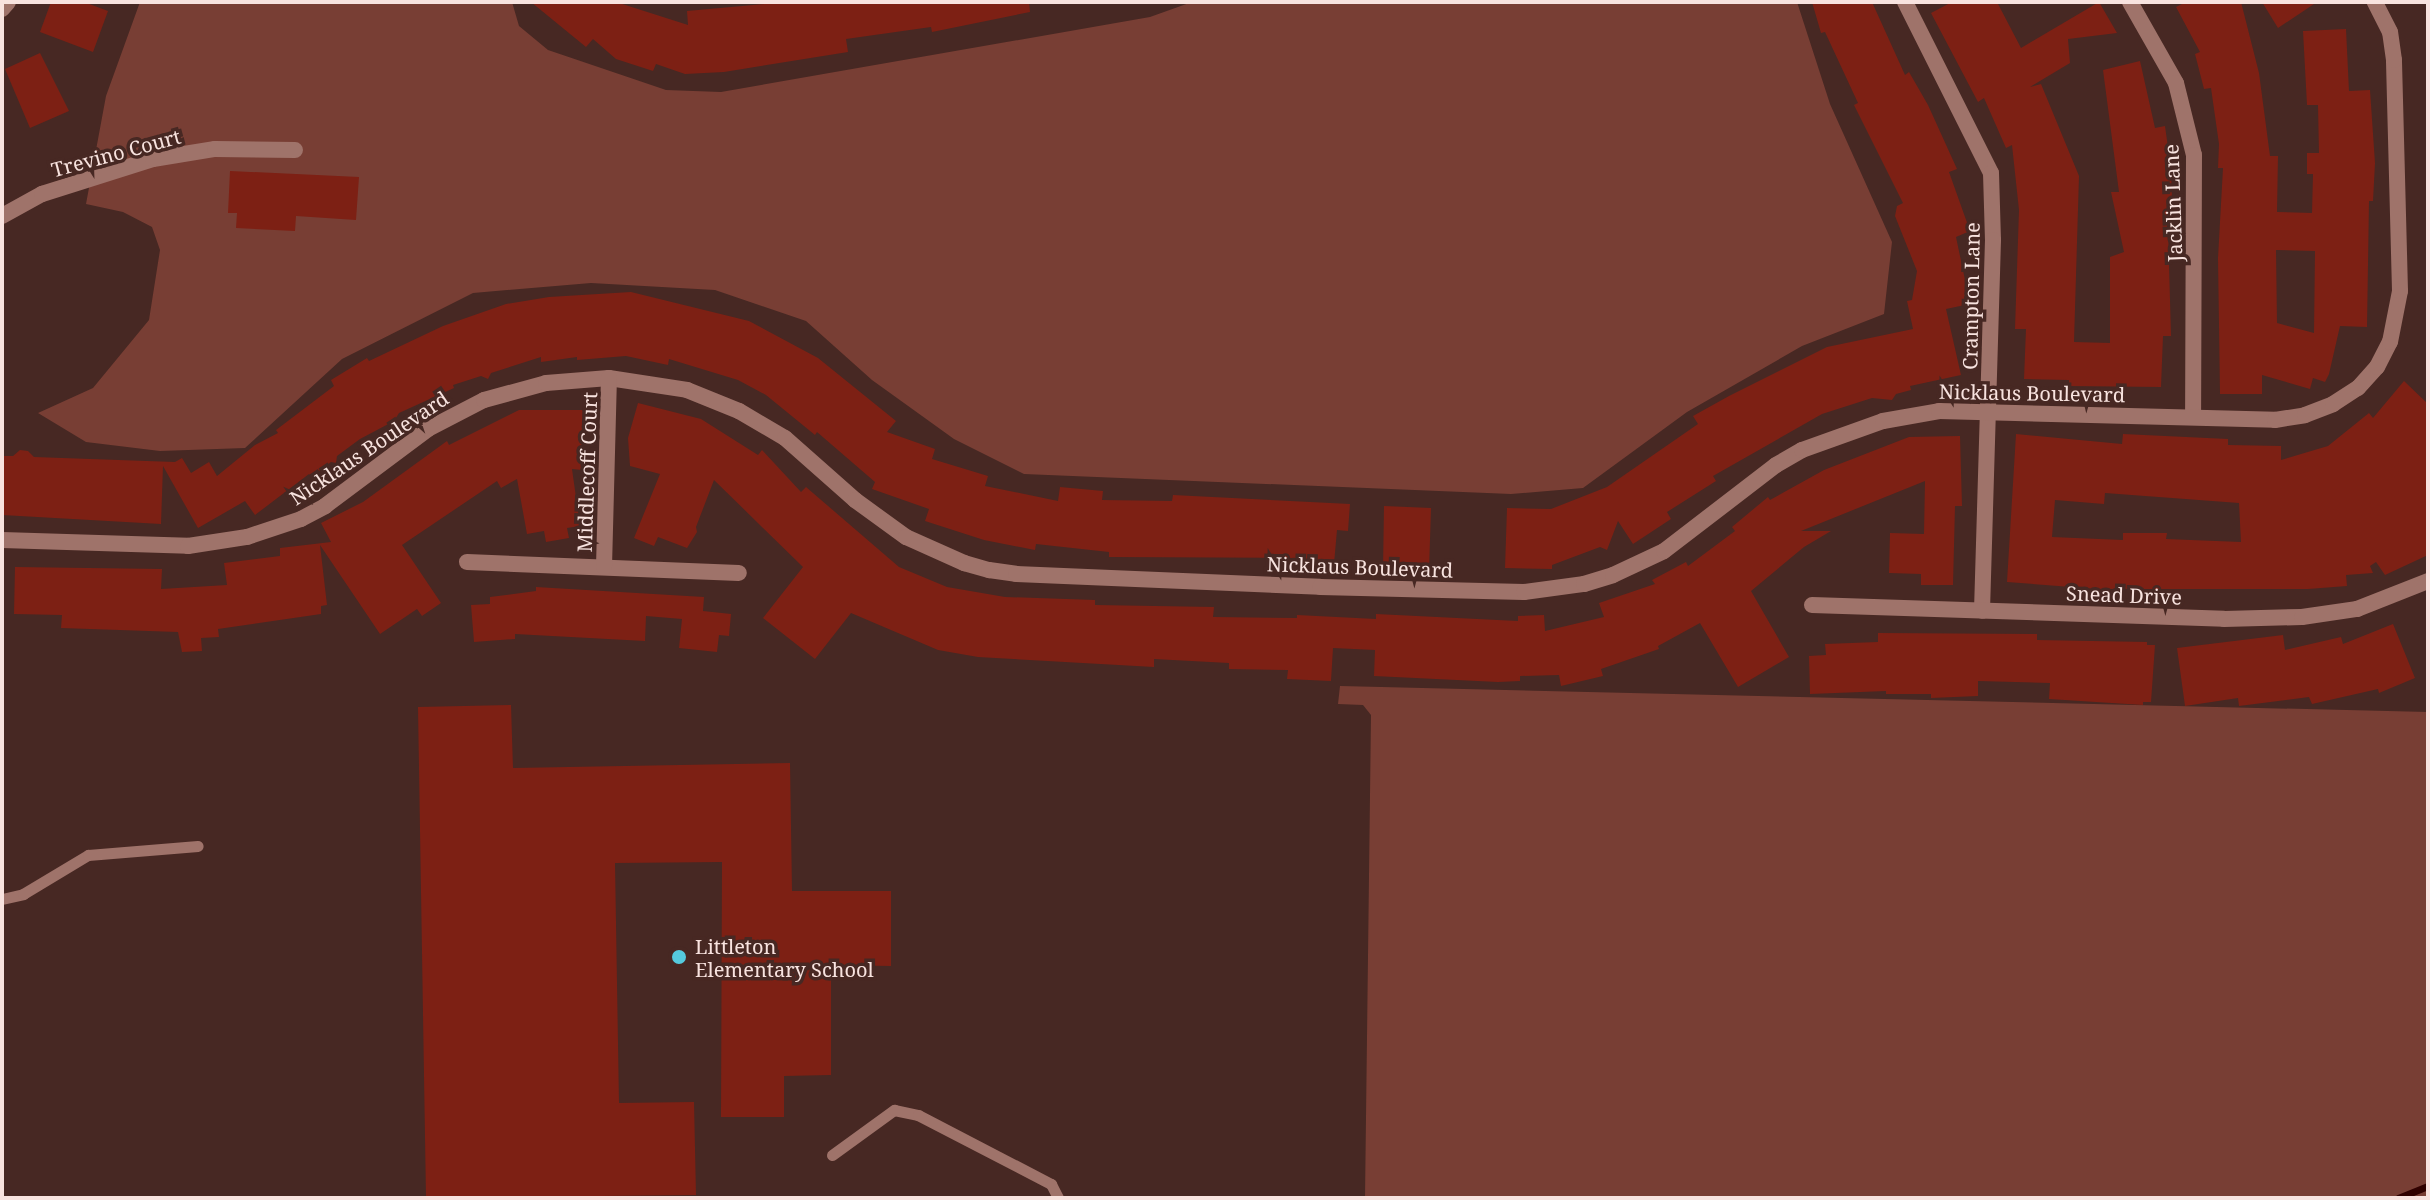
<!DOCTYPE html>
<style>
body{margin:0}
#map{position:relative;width:2430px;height:1200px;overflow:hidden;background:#472823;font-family:"Noto Serif",serif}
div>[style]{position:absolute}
.green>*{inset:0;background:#783e34}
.stream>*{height:7px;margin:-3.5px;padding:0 3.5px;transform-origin:3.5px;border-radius:3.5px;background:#300100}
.building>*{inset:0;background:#7d2014}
.lane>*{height:11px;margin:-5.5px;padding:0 5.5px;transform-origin:5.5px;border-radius:5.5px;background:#9f736a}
.street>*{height:16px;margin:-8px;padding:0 8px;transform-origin:8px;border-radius:8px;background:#9f736a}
.dots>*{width:22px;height:22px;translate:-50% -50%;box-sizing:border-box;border:4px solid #472823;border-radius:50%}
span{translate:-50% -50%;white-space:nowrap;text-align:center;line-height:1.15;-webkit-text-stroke:7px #472823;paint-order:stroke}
.street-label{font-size:20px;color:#f8e3df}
.poi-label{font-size:20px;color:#f8e3df}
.left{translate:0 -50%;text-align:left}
.frame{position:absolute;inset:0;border:4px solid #f8e3df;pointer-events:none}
</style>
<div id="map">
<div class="green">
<i style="clip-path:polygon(140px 2px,512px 2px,519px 26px,548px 50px,666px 90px,721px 92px,1150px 17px,1192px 2px,1797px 2px,1830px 104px,1892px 242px,1884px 314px,1802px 346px,1687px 412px,1583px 488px,1511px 494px,1024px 474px,954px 439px,872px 380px,806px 321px,715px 290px,591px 283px,473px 293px,342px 359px,245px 448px,160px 451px,86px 442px,38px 413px,93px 388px,149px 320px,160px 250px,152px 227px,123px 212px,86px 204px,106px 96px)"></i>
<i style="clip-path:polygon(1340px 686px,2428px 712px,2428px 1198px,1365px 1198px,1371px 715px,1363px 705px,1338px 704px)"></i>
</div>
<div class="stream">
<i style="left:2398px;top:1198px;width:32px;rotate:-22deg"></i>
</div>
<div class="building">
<i style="clip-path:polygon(51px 2px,84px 2px,108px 11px,93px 52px,40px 32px)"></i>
<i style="clip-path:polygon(531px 2px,616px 2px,688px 25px,687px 11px,786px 2px,1029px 2px,1030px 12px,932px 32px,931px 27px,846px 39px,848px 52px,724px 72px,685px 74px,656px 64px,653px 71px,616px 59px,593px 39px,586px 47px)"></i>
<i style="clip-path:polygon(1812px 2px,1872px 2px,1905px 75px,1909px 72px,1928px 105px,1957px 169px,1949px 172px,1970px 231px,1956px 237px,1969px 299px,1965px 305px,1946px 309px,1961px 375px,1910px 386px,1911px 390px,1896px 394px,1892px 400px,1872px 398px,1822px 414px,1713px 476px,1716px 481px,1667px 512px,1671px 519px,1633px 544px,1618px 521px,1607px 550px,1600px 547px,1552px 565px,1552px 569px,1505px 568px,1507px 508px,1551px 509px,1607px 487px,1698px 424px,1693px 416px,1729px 396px,1827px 347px,1913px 329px,1907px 301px,1912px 300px,1917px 271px,1895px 216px,1897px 206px,1903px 203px,1854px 105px,1858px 103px,1825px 32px,1821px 33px)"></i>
<i style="clip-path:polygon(1952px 2px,1997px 2px,2021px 48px,2099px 2px,2117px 33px,2068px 39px,2070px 63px,2030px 87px,2041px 84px,2079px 176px,2074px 342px,2110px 343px,2110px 257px,2124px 252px,2111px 192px,2119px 192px,2103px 70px,2140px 61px,2155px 128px,2165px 126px,2171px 169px,2173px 228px,2168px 228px,2171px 336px,2163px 336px,2161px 387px,2069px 386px,2069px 380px,2024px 379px,2026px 329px,2015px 329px,2019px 210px,2012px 145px,2006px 148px,1984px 98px,1978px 102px,1931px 13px)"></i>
<i style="clip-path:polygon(evenodd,2186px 2px,2241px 2px,2259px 73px,2270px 156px,2278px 156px,2277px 212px,2312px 213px,2313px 174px,2307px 174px,2307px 153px,2319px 153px,2318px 105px,2307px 105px,2303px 31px,2346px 29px,2349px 91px,2370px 90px,2375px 163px,2373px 201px,2369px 201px,2367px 327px,2340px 326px,2329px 374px,2325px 382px,2313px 378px,2310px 389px,2262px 375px,2262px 394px,2220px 394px,2218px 258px,2223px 168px,2218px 168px,2219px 144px,2211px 88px,2204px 89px,2195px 54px,2200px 52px,2176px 7px,2186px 2px,2276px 250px,2315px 251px,2314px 333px,2277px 323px,2276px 250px)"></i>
<i style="clip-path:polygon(2262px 2px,2317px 2px,2278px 28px)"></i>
<i style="clip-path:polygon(40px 53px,69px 111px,30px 128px,5px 69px)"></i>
<i style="clip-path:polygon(230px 171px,359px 177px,356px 220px,296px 216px,295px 231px,236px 228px,237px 213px,228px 213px)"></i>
<i style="clip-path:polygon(631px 292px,749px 321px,818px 358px,896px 421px,887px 432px,935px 449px,932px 459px,988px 476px,985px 486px,1058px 501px,1060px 487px,1103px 491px,1102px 500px,1172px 501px,1173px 495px,1350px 504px,1348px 531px,1337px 530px,1334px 564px,1297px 558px,1109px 557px,1109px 552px,1036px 544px,1035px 550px,984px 540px,925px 521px,929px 509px,872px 489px,875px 482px,817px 432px,815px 435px,766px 395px,738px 380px,669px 359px,668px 365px,626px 356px,577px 360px,577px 357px,541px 362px,541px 357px,491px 373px,488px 379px,481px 376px,453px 385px,454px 388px,399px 413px,394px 421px,360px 439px,337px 456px,336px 463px,331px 462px,311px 477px,309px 474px,255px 515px,245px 501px,198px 528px,163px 466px,161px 524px,2px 515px,3px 456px,13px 456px,20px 450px,28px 451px,34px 457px,175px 462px,182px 458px,191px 473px,209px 462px,217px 476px,255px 445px,278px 433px,276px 430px,334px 386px,331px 380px,367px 358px,369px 361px,443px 326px,506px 304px,549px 297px)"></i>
<i style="clip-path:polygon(evenodd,2404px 381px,2428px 404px,2428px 555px,2385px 575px,2376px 562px,2370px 566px,2373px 573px,2346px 575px,2347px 586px,2308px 589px,2097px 589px,2007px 582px,2016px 434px,2122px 444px,2123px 434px,2228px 439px,2228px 445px,2281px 446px,2281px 460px,2328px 446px,2369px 413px,2373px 418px,2404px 381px,2105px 493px,2239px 503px,2241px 542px,2166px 539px,2167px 533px,2123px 533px,2123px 540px,2052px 537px,2055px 500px,2104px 504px,2105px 493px)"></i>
<i style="clip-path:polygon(638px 403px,701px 419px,758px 455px,762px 450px,801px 492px,806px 487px,899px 567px,947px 587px,1005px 597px,1095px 600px,1095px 605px,1214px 607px,1213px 617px,1297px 618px,1297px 615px,1376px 619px,1376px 614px,1518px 621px,1518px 616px,1544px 615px,1545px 631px,1604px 617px,1599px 603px,1655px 584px,1652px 580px,1686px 562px,1688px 566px,1735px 531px,1732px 527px,1768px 497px,1770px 500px,1824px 470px,1909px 437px,1960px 436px,1962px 506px,1955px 506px,1953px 585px,1921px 585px,1921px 574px,1889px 573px,1890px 533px,1924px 534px,1925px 481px,1801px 531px,1831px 531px,1804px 547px,1751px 591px,1789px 657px,1738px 687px,1700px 623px,1658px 646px,1659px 649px,1601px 669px,1603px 676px,1561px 686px,1559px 675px,1520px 676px,1520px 681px,1498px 682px,1374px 676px,1375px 650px,1333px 648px,1331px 681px,1287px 679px,1288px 670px,1229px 669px,1229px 663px,1154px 659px,1154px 667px,978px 657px,938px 650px,851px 613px,815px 659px,763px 618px,803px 567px,714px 480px,696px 527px,697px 532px,687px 548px,658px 537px,654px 546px,634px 538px,660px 474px,630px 466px,628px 438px)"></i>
<i style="clip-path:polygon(519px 410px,583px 410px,582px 470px,572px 469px,580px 526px,567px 528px,569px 538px,546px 542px,544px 531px,527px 534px,517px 479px,501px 488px,497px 481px,402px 545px,441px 603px,422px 616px,417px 609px,380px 634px,320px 545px,327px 605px,321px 606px,321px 614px,218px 629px,219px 637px,201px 638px,202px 651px,182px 652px,178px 632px,61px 628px,62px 615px,14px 614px,15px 567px,162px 569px,161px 589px,227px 585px,224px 563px,280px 556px,280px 548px,331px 542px,321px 523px,363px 502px,447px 441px,449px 445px)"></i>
<i style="clip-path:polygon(1384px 506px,1431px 508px,1429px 571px,1383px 570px)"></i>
<i style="clip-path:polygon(536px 587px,704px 597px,703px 611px,731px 614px,729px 636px,719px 635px,717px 652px,679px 648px,682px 619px,646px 616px,645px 641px,515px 634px,515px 639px,474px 642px,471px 605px,490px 604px,490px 597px,536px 591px)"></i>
<i style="clip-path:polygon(2393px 624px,2415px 678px,2379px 693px,2378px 689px,2312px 704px,2309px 697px,2239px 706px,2238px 698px,2185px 706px,2177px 648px,2283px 635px,2285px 650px,2341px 637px,2343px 644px)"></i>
<i style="clip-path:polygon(1878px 633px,2037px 634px,2037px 640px,2147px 642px,2147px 645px,2155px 645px,2151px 702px,2143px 702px,2143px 705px,2049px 699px,2050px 683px,1978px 681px,1978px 696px,1931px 698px,1931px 694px,1886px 694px,1886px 691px,1810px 694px,1809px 656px,1826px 655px,1825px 644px,1878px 642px)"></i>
<i style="clip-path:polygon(511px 705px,513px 768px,790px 763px,792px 891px,891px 891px,891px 966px,831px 965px,831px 1075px,784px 1076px,784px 1117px,721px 1117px,722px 862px,615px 863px,619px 1103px,694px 1102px,696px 1195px,426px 1198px,418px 707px)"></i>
</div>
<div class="lane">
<i style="left:2px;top:899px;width:22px;rotate:-13deg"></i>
<i style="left:23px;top:894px;width:76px;rotate:-31deg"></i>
<i style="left:88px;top:855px;width:110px;rotate:-4.7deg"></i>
<i style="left:832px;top:1155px;width:77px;rotate:-36deg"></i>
<i style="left:894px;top:1110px;width:25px;rotate:12deg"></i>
<i style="left:918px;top:1115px;width:150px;rotate:27.4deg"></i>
<i style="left:1051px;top:1184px;width:16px;rotate:63deg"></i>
</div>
<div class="street">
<i style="left:1905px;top:2px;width:191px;rotate:63.3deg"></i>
<i style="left:1991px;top:173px;width:67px;rotate:88.3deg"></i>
<i style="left:1993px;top:240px;width:371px;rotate:91.7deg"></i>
<i style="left:2130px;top:2px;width:93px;rotate:60.4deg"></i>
<i style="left:2176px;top:83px;width:74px;rotate:76deg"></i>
<i style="left:2194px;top:155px;width:262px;rotate:90.2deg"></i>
<i style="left:2px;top:9px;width:9px;rotate:-49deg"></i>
<i style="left:2px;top:216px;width:46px;rotate:-28.8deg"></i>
<i style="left:42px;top:194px;width:116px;rotate:-17.5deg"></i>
<i style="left:153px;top:159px;width:63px;rotate:-9.2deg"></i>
<i style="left:215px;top:149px;width:80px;rotate:0.7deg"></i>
<i style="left:2px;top:540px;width:186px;rotate:1.8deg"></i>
<i style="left:188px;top:546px;width:60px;rotate:-8.7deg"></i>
<i style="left:247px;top:537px;width:57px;rotate:-18.4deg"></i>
<i style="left:301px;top:519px;width:27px;rotate:-28deg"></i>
<i style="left:325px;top:506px;width:129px;rotate:-36.8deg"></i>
<i style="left:428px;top:429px;width:63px;rotate:-27.4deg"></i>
<i style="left:484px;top:400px;width:64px;rotate:-15.3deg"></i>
<i style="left:546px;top:383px;width:63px;rotate:-4.5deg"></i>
<i style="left:609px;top:378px;width:79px;rotate:8.7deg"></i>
<i style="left:687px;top:390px;width:56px;rotate:22deg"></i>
<i style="left:739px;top:411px;width:53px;rotate:30.4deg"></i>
<i style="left:785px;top:438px;width:94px;rotate:41.5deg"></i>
<i style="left:855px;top:500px;width:63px;rotate:36deg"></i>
<i style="left:906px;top:537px;width:64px;rotate:24.1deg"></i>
<i style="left:964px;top:563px;width:26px;rotate:16deg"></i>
<i style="left:989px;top:570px;width:27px;rotate:8deg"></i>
<i style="left:1016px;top:574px;width:304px;rotate:2.4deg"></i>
<i style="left:1320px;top:587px;width:204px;rotate:1.4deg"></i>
<i style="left:1524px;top:592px;width:61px;rotate:-7.6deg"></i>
<i style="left:1584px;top:584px;width:30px;rotate:-17deg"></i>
<i style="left:1613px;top:575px;width:56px;rotate:-25.2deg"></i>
<i style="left:1664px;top:551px;width:141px;rotate:-37.5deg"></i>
<i style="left:1776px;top:465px;width:30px;rotate:-30deg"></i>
<i style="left:1802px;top:450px;width:86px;rotate:-19.7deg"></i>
<i style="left:1883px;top:421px;width:57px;rotate:-10.1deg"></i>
<i style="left:1939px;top:411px;width:336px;rotate:1.5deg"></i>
<i style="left:2275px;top:420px;width:30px;rotate:-9deg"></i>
<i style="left:2305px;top:415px;width:30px;rotate:-21deg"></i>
<i style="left:2333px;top:404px;width:30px;rotate:-33deg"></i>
<i style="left:2358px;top:388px;width:28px;rotate:-48deg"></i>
<i style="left:2377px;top:367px;width:28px;rotate:-63deg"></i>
<i style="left:2390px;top:342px;width:52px;rotate:-78.9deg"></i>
<i style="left:2400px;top:291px;width:231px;rotate:-91.5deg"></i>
<i style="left:2394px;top:60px;width:28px;rotate:-98deg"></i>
<i style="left:2390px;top:32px;width:34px;rotate:-117deg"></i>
<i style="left:467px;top:562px;width:272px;rotate:2.3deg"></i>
<i style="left:604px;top:567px;width:189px;rotate:-88.5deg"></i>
<i style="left:1812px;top:605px;width:412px;rotate:1.9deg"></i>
<i style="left:2224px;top:619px;width:78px;rotate:-1.5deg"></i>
<i style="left:2302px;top:617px;width:56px;rotate:-8.3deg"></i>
<i style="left:2357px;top:609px;width:76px;rotate:-21.5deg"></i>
</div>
<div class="dots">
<i style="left:679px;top:957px;background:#55cade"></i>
</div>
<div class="street-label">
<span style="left:116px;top:153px;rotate:-15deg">Trevino Court</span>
<span style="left:2173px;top:203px;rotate:-92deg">Jacklin Lane</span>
<span style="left:1971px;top:296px;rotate:-89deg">Crampton Lane</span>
<span style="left:2032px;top:393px;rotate:1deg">Nicklaus Boulevard</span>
<span style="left:369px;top:448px;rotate:-34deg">Nicklaus Boulevard</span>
<span style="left:587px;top:472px;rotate:-88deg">Middlecoff Court</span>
<span style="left:1360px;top:567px;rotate:2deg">Nicklaus Boulevard</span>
<span style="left:2124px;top:595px;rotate:2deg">Snead Drive</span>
</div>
<div class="poi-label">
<span class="left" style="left:695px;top:958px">Littleton<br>Elementary School</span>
</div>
<div class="frame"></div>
</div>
